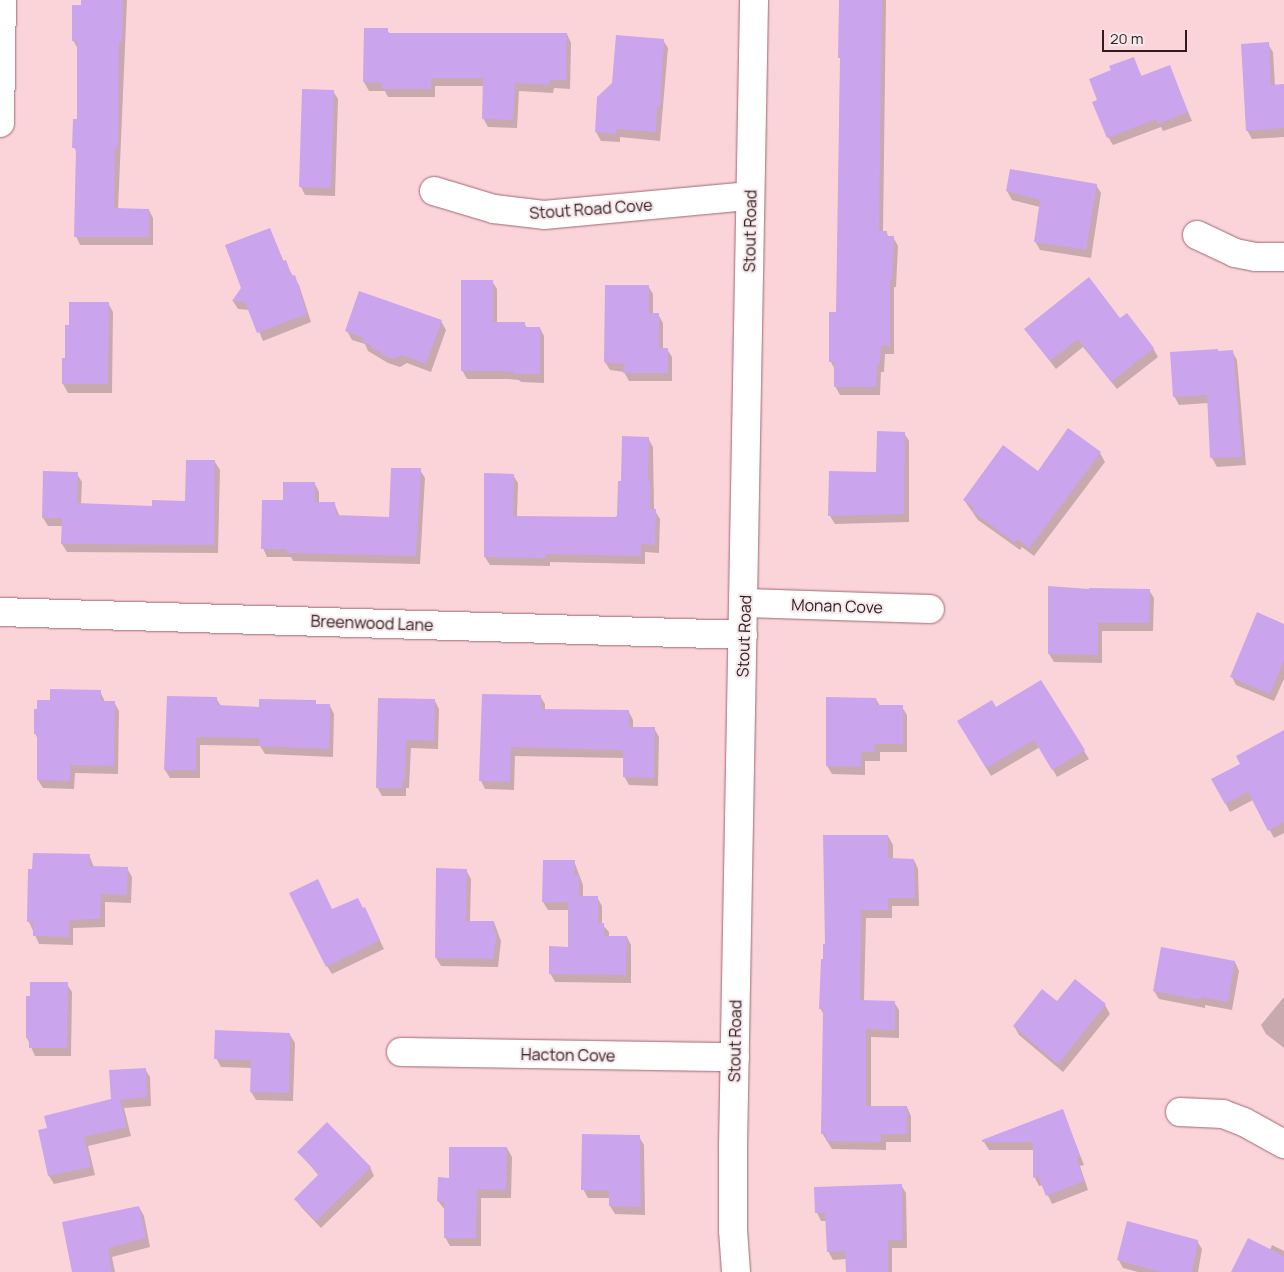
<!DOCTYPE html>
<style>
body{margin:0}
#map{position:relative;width:1284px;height:1272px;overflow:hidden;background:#fbd4da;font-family:Manrope,sans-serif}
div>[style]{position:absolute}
.shadow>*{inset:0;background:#0003}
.building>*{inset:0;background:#cba4ee}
.roads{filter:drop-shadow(0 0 1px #a16973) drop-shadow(0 0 1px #a16973)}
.minor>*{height:28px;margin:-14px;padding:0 14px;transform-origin:14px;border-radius:14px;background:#fff}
span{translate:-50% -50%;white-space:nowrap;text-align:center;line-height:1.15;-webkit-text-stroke:4px #f6e9eb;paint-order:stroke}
.street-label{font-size:16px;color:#311b1f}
.scale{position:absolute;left:1102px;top:30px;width:85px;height:22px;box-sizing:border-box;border:2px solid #311b1f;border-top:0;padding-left:6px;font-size:15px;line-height:18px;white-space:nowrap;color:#311b1f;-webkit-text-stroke:4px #f6e9eb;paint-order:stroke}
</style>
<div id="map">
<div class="shadow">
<i style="clip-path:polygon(83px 0,127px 0,118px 210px,149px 210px,153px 218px,153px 245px,80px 245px,76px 236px,77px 153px,74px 147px,78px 120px,78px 49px,73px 40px)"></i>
<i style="clip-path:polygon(841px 0,886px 0,883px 232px,886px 232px,889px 237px,893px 237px,898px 246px,896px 287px,894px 287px,894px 354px,885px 354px,884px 372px,881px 372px,880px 395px,840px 395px,835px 386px,835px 370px,831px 362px,837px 313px)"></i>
<i style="clip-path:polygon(365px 29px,387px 30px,390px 34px,567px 34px,571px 43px,570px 89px,554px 88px,553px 93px,519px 91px,517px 128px,488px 127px,483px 118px,484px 86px,435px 86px,435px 97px,388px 97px,385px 91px,369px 91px,364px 82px)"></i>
<i style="clip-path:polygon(663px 40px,668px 48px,660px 141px,620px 137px,620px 142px,601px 141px,596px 132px,599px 97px)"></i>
<i style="clip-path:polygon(1268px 44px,1273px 52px,1275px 86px,1284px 85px,1284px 137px,1252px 139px,1247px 130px)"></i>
<i style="clip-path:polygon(1133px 58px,1142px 77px,1169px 66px,1192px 121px,1163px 131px,1161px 127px,1113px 145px,1108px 137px,1098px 101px,1113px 71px)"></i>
<i style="clip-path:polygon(333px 91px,338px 99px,335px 196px,305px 195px,301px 187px)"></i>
<i style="clip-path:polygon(1096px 185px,1101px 193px,1091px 258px,1040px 250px,1035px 241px,1040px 207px,1012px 200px,1007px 191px)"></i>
<i style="clip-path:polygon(270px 229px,284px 262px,299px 285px,311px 322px,263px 341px,250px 310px,238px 309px,233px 301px,242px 288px)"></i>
<i style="clip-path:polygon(492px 281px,497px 289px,497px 323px,524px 323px,527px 328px,540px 328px,544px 336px,544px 383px,521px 382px,519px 380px,507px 379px,467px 379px,462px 370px)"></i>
<i style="clip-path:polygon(648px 286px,653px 294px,653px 314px,658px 314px,663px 323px,663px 349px,667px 349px,672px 357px,672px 381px,629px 381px,624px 372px,610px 370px,605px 362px)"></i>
<i style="clip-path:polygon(108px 303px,113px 312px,112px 393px,68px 393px,63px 384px,63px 359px,67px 359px,70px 326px)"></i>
<i style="clip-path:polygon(1120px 320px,1153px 348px,1158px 357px,1117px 389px,1083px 347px,1056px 369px,1031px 337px)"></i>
<i style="clip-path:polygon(441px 321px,446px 330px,431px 372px,407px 363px,400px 367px,388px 363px,368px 351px,365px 344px,352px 340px,347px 331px)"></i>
<i style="clip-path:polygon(1232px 351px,1237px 360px,1246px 465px,1217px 467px,1212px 458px,1208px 403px,1179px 405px,1174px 396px)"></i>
<i style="clip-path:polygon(1069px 430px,1100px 453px,1105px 462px,1034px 556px,1022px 547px,1020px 550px,978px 520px,964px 500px,1038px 472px)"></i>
<i style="clip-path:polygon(904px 433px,909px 441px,909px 522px,835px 524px,830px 516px,878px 473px)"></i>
<i style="clip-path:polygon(648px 438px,653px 447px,654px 509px,660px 519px,659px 553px,645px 552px,645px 564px,550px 562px,550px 566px,490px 565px,485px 557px,513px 475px,518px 483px,517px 517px,615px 518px,618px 516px,623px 482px)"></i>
<i style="clip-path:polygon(215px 462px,220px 470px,218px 553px,67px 552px,62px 544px,63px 526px,48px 526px,43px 518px,77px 474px,82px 482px,81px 505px,153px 507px,187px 502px)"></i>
<i style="clip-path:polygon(420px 470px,425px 478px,420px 564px,293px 561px,291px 557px,267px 557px,263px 548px,284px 502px,315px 484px,319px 492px,319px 503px,334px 503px,340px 517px,391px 519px)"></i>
<i style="clip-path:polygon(1149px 590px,1154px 598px,1153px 631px,1102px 631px,1102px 663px,1054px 662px,1049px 654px,1090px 591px)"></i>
<i style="clip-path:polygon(1284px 625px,1284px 679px,1274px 701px,1236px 685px,1232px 677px)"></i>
<i style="clip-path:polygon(100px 691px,105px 702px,114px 702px,119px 711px,118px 774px,75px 773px,74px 789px,43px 788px,38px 780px,38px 740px,35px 733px,39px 710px,51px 701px)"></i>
<i style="clip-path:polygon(540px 696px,545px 704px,545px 711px,629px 712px,633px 720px,633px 728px,654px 728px,659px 737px,658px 786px,629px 785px,624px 776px,624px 758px,515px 756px,514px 790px,485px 789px,481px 781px)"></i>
<i style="clip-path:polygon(216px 698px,221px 706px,261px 708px,315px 702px,317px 705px,330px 706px,334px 714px,333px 757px,265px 754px,260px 746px,200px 745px,200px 778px,170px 778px,165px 770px)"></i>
<i style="clip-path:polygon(379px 699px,435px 701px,439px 709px,438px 749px,411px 748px,409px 788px,406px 788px,406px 796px,382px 796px,377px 787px)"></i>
<i style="clip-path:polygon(876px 699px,880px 706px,902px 707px,907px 715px,907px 752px,880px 752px,880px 761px,865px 761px,865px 775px,832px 774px,827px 766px)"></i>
<i style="clip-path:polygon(996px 709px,1064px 718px,1089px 759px,1057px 777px,1040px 747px,991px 776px,959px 722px)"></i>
<i style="clip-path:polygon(1284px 739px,1284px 833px,1274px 838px,1253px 800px,1230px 812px,1213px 780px)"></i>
<i style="clip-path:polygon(888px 836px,893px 845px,893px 860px,914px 860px,918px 869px,919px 906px,892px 906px,892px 918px,866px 918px,864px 1001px,894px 1002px,899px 1010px,899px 1038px,871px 1037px,871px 1107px,907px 1107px,911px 1116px,911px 1142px,886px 1142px,886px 1150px,832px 1149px,822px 1133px,824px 1015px,820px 1008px,824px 960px)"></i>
<i style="clip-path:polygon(89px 855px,94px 867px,127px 868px,132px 877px,131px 903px,105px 902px,105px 927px,73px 928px,73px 945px,39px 944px,29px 922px)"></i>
<i style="clip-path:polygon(574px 861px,583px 885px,583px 897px,597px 897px,602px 906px,602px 924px,609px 932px,609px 937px,627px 937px,631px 945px,631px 983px,555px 982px,550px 973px,569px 948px,570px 910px,548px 910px,543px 902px)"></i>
<i style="clip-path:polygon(466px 870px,471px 879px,470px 922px,494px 922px,501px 941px,498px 967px,441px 966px,436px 958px)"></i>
<i style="clip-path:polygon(365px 909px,384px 949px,332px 974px,327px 966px,332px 910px)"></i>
<i style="clip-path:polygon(1235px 962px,1239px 971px,1232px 1010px,1205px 1005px,1205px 1008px,1159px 999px,1154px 991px)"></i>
<i style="clip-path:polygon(1075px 981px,1105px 1005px,1110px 1014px,1063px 1072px,1019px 1035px,1014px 1026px,1057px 1002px)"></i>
<i style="clip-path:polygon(67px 984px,72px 992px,71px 1056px,35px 1056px,27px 1038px,32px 997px)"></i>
<i style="clip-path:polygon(1284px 997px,1284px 1048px,1266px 1034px,1261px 1025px)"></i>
<i style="clip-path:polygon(290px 1035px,295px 1043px,293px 1101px,256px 1100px,251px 1092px,252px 1068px,221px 1067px,216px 1058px)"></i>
<i style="clip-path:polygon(145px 1069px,150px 1077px,151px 1106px,124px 1108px,131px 1136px,88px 1146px,95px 1175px,54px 1184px,49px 1176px,39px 1131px,49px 1129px,113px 1100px)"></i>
<i style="clip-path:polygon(1063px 1111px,1084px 1165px,1080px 1166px,1088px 1190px,1052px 1204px,1043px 1185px,1039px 1186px,1035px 1178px,1034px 1150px,989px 1150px,984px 1142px)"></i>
<i style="clip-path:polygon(639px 1137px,644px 1145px,645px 1215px,615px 1214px,610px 1206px,610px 1198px,588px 1198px,583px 1189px)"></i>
<i style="clip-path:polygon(507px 1148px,512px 1157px,511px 1198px,481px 1198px,481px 1246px,450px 1246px,445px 1237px,445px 1210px,438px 1201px,450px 1179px)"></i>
<i style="clip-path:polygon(299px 1152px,370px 1167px,374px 1176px,321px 1228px,301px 1207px,296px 1199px,319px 1176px)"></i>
<i style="clip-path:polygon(901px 1185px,906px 1193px,907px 1248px,892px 1248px,892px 1272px,847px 1272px,846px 1259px,833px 1260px,828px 1251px,827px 1221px,821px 1221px,817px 1213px)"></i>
<i style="clip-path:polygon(139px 1207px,144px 1216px,150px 1247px,112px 1257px,115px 1272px,74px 1272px)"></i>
<i style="clip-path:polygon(1197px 1241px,1202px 1249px,1198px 1272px,1138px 1272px,1123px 1268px,1118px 1259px)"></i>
<i style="clip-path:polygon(1272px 1245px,1284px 1251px,1284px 1272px,1232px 1272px,1270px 1250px)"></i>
</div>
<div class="building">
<i style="clip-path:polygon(81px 0,123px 0,122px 42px,119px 42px,118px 148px,115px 148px,114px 208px,149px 209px,149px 237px,74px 237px,76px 148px,72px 148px,73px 119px,77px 119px,77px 41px,72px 41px,72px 5px,81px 5px)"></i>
<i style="clip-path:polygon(839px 0,882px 0,879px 231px,887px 231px,887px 236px,894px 236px,892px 279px,890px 279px,890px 346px,881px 346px,880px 364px,877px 364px,876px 387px,834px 387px,834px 362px,829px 362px,829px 312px,836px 312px,840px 58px,838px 58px)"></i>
<i style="clip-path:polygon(364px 28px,388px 28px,388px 33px,567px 33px,566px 80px,550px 80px,549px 85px,515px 83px,513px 120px,482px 119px,483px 78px,431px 78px,431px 89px,382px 89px,382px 83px,363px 82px)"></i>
<i style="clip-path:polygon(616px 35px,664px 39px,660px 107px,657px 106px,656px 132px,616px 129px,616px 134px,595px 132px,597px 97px,612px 83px)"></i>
<i style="clip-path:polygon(1269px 42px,1271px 85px,1284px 84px,1284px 128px,1246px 131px,1241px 44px)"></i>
<i style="clip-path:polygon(1134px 57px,1141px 76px,1170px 65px,1188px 112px,1158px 124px,1156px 119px,1107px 138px,1092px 102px,1097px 100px,1089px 79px,1111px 70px,1109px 66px)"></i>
<i style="clip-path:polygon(302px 89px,334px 90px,331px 188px,299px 187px)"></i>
<i style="clip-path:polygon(1010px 169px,1097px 184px,1086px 250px,1034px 242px,1040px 200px,1006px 191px)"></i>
<i style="clip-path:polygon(270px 228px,283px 261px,286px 260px,292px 276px,295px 275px,307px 314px,257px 333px,245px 302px,232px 301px,241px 288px,225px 245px)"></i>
<i style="clip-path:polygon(1089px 277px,1120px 318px,1127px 313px,1154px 348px,1111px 382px,1078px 339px,1050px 361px,1024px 329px)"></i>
<i style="clip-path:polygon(461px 280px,493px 280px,493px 322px,525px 322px,525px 327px,540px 327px,540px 374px,514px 374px,514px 372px,501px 371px,461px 371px)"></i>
<i style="clip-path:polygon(605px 285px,649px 285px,649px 313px,659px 313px,659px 348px,668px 348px,668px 373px,623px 373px,624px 364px,604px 362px)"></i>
<i style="clip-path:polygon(359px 291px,442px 320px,426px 364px,402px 355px,394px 359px,382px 355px,381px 352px,371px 348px,372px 346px,362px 342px,364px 338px,345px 331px)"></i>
<i style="clip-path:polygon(69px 302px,109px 302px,108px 384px,62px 384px,62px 358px,65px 358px,65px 325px,69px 325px)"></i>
<i style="clip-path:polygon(1218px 349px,1218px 351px,1233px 350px,1242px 457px,1210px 458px,1207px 395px,1173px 397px,1170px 352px)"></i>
<i style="clip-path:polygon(1068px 428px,1101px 452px,1029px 548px,1017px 539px,1015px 543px,972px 511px,974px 508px,963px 500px,1003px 445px,1038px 471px)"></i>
<i style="clip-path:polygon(877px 431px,905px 432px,904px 514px,828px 516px,829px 471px,876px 472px)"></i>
<i style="clip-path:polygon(622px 436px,649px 437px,648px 479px,650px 483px,650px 509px,656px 509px,655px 545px,641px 544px,641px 556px,546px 554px,546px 558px,484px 557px,484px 473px,514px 474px,513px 516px,615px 517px,617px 516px,618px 481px,621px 481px)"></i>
<i style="clip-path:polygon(186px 460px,215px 460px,214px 545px,61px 544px,62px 518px,42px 518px,43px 471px,78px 472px,77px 503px,152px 506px,152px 500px,185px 501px)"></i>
<i style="clip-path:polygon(391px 468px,421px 468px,416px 556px,287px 553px,287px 549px,261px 549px,262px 500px,283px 500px,283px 482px,315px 482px,315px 502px,335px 502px,336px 515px,389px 517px)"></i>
<i style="clip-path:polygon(1048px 586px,1089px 589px,1089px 588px,1150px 589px,1149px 623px,1098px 623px,1098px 655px,1048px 654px)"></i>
<i style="clip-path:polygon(1257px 612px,1284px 624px,1284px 660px,1270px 694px,1230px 677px)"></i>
<i style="clip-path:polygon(1041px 680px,1085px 750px,1052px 770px,1034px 740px,986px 768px,957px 721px,992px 700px,996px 707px)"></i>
<i style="clip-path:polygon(50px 689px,101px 690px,101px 701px,115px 701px,114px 766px,70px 765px,70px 781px,37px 780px,37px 734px,34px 734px,34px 709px,37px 709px,37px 700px,50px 700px)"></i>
<i style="clip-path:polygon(482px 694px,541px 695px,541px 709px,629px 710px,629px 727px,655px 727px,654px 778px,623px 777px,623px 750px,511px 747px,510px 782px,479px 781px)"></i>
<i style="clip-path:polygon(167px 696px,217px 697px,217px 705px,259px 707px,259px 699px,316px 700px,316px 704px,330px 704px,329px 749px,259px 746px,259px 738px,196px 737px,196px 770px,164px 770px)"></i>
<i style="clip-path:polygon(826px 697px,876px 698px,876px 705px,903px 705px,903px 744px,875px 744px,875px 752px,861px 752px,861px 767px,826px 766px)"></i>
<i style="clip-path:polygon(378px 698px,435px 699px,434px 741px,406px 740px,405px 780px,402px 780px,402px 788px,376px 788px)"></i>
<i style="clip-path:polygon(1284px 730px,1284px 822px,1268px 831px,1248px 792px,1225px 804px,1211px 779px,1240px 764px,1236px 756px)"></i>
<i style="clip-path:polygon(823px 835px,888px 835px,888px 858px,914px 859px,915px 898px,888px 898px,888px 910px,861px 910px,860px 1000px,895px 1001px,895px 1030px,866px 1029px,866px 1106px,907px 1106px,907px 1134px,881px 1134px,881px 1142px,826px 1141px,826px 1134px,821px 1134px,823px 1009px,819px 1009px,821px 959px,823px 959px,823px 944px,825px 944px)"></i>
<i style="clip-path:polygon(33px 853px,90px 854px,89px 866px,128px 867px,127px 895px,101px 894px,100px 919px,69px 920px,69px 937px,33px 936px,33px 922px,27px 922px,28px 869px,32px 869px)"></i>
<i style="clip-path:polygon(543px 860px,575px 860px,574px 875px,579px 875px,579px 896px,598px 896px,598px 923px,604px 923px,604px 936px,627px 936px,626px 975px,549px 974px,549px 946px,568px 947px,568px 902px,542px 902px)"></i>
<i style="clip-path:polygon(436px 868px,467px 869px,466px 921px,494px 921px,494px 932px,497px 932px,493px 959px,435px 958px)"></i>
<i style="clip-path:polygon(318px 879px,332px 909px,358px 898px,363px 908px,365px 907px,380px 940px,326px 967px,289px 893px)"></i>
<i style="clip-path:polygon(1161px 947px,1235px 961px,1228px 1002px,1201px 997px,1201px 1000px,1153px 991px)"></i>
<i style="clip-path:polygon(1075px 979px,1106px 1004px,1058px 1064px,1013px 1026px,1042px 989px,1057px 1001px)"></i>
<i style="clip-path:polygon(30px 982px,68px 982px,67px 1048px,29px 1048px,29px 1038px,26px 1038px,26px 996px,30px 996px)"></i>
<i style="clip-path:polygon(215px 1030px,290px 1033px,289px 1093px,250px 1092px,251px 1060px,214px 1059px)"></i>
<i style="clip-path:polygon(146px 1068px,147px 1097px,120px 1100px,127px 1127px,84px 1137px,91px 1167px,48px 1176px,38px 1130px,47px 1128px,44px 1116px,111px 1099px,109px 1070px)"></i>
<i style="clip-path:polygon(1063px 1109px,1080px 1156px,1076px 1157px,1084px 1181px,1046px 1196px,1038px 1176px,1033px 1178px,1033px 1142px,982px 1142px,982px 1140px)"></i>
<i style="clip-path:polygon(327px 1122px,371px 1167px,316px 1221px,294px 1199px,319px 1174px,297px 1152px)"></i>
<i style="clip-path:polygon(582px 1134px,640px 1135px,641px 1207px,609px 1206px,609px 1190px,581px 1190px)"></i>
<i style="clip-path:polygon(449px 1147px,507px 1147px,506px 1190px,477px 1189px,476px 1238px,444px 1238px,444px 1202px,437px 1201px,438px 1177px,449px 1178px)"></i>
<i style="clip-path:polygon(902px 1184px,903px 1240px,888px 1240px,888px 1272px,846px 1272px,845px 1251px,827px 1252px,825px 1213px,815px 1213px,814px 1187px)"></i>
<i style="clip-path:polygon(139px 1206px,146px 1238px,108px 1248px,112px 1272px,72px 1272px,62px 1222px)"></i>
<i style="clip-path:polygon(1127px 1221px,1198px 1240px,1192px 1272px,1160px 1272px,1117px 1260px)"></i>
<i style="clip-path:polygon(1248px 1238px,1284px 1256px,1284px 1272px,1231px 1272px)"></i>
</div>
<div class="roads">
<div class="minor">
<i style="left:0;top:123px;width:123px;rotate:-89.1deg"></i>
<i style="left:434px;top:191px;width:63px;rotate:16.7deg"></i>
<i style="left:494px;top:209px;width:50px;rotate:6.8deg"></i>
<i style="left:544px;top:215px;width:207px;rotate:-5.3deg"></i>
<i style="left:1197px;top:235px;width:42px;rotate:25.3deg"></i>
<i style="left:1235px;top:253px;width:21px;rotate:11deg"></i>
<i style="left:1256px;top:257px;width:28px"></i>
<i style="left:745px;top:603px;width:185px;rotate:1.9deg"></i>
<i style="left:0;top:612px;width:743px;rotate:1.77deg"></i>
<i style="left:401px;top:1052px;width:334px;rotate:0.9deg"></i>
<i style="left:1180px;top:1112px;width:43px;rotate:2.7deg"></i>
<i style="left:1223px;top:1114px;width:22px;rotate:21deg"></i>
<i style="left:1244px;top:1122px;width:46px;rotate:28.8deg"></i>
<i style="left:736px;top:1272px;width:42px;rotate:-94.1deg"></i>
<i style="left:733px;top:1230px;width:82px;rotate:-90deg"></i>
<i style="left:733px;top:1148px;width:1148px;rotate:-88.95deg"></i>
</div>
</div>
<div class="street-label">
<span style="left:591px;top:209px;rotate:-4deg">Stout Road Cove</span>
<span style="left:750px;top:231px;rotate:-89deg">Stout Road</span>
<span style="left:837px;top:606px;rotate:2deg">Monan Cove</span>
<span style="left:372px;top:623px;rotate:2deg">Breenwood Lane</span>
<span style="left:744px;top:636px;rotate:-88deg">Stout Road</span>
<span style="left:735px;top:1041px;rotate:-89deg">Stout Road</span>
<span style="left:568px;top:1055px;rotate:1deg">Hacton Cove</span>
</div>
<div class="scale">20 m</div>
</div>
